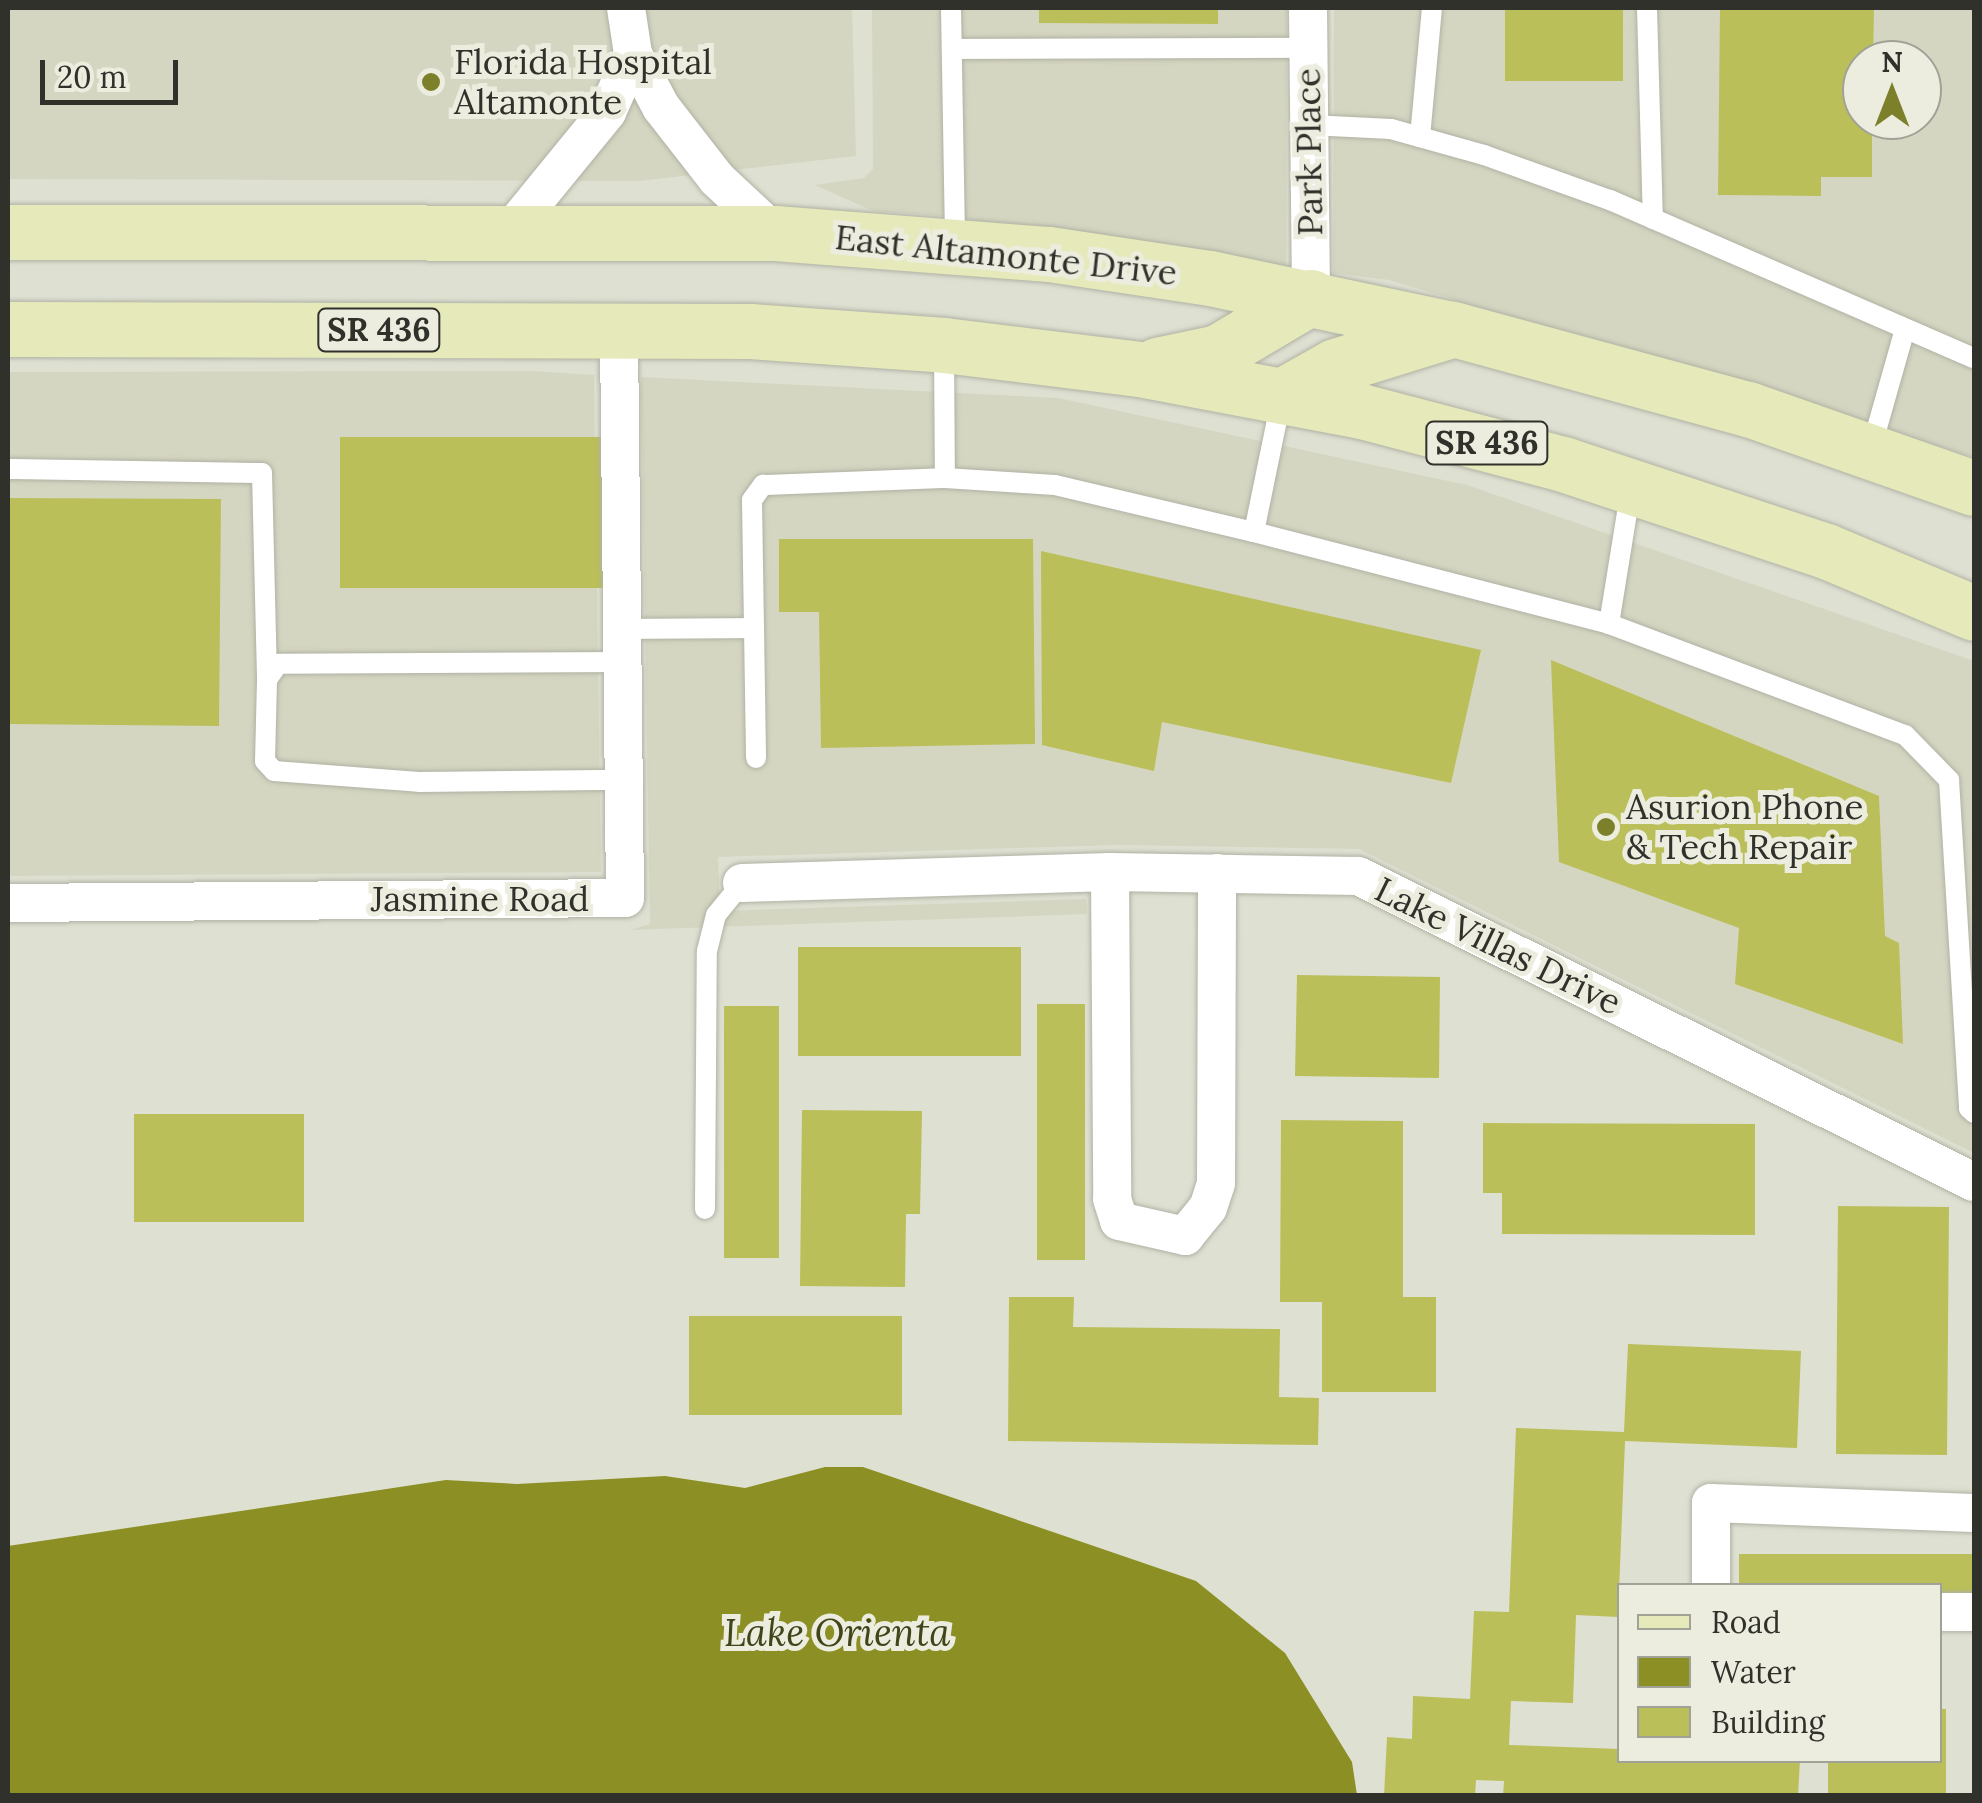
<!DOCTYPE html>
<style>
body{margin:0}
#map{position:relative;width:1982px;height:1803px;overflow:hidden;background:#dee0d2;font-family:Lora,serif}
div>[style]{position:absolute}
.built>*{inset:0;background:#d5d6c1}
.water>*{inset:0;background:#8c8f23}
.building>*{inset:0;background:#babf59}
.roads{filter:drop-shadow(0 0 2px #b0b2a4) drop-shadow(0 0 2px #b0b2a4)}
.lane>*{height:20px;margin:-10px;padding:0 10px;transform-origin:10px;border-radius:10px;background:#fff}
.street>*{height:38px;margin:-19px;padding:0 19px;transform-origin:19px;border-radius:19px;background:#fff}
.primary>*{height:55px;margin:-27.5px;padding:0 27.5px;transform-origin:27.5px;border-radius:27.5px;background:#e6e9ba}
.dots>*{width:28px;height:28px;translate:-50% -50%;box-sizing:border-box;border:5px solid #eceddf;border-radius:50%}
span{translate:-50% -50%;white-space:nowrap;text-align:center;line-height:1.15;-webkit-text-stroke:10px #eceddf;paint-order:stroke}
.shield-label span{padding:2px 8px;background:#eceddf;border:2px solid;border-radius:8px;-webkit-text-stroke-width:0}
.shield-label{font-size:32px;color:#31312c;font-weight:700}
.poi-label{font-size:35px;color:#31312c}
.left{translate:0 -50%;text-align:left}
.street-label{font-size:35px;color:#31312c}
.water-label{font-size:38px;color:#424419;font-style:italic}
.frame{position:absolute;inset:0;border:10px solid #31312c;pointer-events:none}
.legend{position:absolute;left:1617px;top:1583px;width:325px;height:180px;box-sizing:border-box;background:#eceddf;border:2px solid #a1a297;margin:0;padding:12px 18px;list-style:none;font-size:30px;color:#31312c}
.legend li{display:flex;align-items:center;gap:20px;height:50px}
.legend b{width:50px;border:2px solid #a1a297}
.north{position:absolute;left:1842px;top:40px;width:100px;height:100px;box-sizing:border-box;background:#eceddf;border:2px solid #a1a297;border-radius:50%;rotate:0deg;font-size:28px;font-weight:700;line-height:40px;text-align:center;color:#31312c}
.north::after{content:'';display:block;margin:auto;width:35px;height:45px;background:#7d802a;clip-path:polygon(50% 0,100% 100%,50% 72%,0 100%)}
.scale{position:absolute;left:40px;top:60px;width:138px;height:45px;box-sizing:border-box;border:5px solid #31312c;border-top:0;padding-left:12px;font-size:30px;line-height:35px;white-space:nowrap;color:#31312c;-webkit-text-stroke:8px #eceddf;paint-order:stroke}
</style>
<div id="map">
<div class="built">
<i style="clip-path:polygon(8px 8px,852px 8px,856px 156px,639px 181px,8px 179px)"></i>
<i style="clip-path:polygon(872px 8px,1287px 8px,1286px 267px,955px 217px,873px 211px,815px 185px,864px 178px,873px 169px)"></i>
<i style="clip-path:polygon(evenodd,1334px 8px,1974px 8px,1974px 457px,1389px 280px,1333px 273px,1334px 8px,1862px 60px,1922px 60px,1922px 120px,1862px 120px,1862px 60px)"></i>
<i style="clip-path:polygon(531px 371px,594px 375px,601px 872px,8px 876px,8px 372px)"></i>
<i style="clip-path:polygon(641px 377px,1058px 398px,1467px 485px,1974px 661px,1974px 1153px,1359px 849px,1118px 845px,718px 857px,720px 911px,1086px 899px,1087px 914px,629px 930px,650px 924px)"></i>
</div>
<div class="water">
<i style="clip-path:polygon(825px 1467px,863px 1467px,1196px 1581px,1285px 1653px,1352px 1762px,1357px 1795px,8px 1795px,8px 1546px,446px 1480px,517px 1484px,665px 1476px,745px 1488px)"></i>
</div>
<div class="building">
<i style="clip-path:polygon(1039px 8px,1218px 8px,1218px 24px,1039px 23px)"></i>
<i style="clip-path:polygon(1505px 8px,1623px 8px,1623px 81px,1505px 81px)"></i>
<i style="clip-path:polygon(1720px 8px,1874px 8px,1873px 60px,1862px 60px,1862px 120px,1872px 120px,1872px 177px,1821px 177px,1821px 196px,1718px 195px)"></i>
<i style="clip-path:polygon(340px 437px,603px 437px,603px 588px,340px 588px)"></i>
<i style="clip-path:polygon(8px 498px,221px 499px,219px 726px,8px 724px)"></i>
<i style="clip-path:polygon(779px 539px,1033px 539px,1035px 744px,821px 748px,819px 612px,779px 612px)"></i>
<i style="clip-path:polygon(1041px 551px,1481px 650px,1451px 783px,1162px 722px,1154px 771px,1042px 745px)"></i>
<i style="clip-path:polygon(1551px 660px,1879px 796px,1885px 936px,1899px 943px,1903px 1044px,1735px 984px,1739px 928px,1559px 862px)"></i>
<i style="clip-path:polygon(798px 947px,1021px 947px,1021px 1056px,798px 1056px)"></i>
<i style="clip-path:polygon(1297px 975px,1440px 977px,1439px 1078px,1295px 1076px)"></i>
<i style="clip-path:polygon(1037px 1004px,1085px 1004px,1085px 1260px,1037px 1260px)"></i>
<i style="clip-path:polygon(724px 1006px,779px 1006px,779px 1258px,724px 1258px)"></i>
<i style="clip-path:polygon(802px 1110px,922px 1111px,920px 1214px,906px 1214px,905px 1287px,800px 1286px)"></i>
<i style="clip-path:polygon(134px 1114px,304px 1114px,304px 1222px,134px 1222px)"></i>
<i style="clip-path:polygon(1281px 1120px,1403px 1121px,1403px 1297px,1436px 1297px,1436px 1392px,1322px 1392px,1322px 1302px,1280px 1302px)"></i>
<i style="clip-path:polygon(1483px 1123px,1755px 1124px,1755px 1235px,1502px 1234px,1502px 1193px,1483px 1193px)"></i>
<i style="clip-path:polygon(1838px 1206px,1949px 1207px,1947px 1455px,1836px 1454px)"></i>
<i style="clip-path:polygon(1009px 1297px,1074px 1297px,1073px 1327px,1280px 1329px,1279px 1397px,1319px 1398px,1318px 1445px,1008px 1441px)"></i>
<i style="clip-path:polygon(689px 1316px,902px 1316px,902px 1415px,689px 1415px)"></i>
<i style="clip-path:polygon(1628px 1344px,1801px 1351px,1797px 1448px,1625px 1441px,1618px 1617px,1576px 1615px,1573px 1703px,1511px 1701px,1509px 1745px,1620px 1749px,1620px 1760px,1800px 1760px,1798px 1796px,1503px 1796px,1504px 1781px,1476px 1780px,1475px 1796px,1384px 1796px,1387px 1737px,1412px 1739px,1413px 1696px,1470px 1699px,1474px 1611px,1509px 1612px,1516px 1428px,1624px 1432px)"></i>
<i style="clip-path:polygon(1739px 1554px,1974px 1554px,1974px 1603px,1940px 1603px,1940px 1586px,1739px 1586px)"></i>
<i style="clip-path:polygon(1940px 1709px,1946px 1709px,1946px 1796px,1828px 1796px,1828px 1760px,1940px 1760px)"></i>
</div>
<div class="roads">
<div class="lane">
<i style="left:951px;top:8px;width:236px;rotate:89deg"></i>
<i style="left:1647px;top:8px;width:211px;rotate:88.4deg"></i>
<i style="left:952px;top:49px;width:356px;rotate:-0.2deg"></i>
<i style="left:1310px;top:125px;width:81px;rotate:2.8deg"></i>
<i style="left:1391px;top:129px;width:97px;rotate:15.6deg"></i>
<i style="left:1484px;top:155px;width:134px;rotate:19.7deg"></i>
<i style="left:1610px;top:200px;width:397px;rotate:23.5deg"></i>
<i style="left:1420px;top:137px;width:130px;rotate:-84.7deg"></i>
<i style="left:944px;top:347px;width:131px;rotate:89.6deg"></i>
<i style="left:945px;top:478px;width:110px;rotate:3.6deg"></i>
<i style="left:1055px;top:485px;width:204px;rotate:13.3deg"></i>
<i style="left:1254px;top:532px;width:135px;rotate:-78.4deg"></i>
<i style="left:1871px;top:449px;width:125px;rotate:-74.2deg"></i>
<i style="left:8px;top:469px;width:254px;rotate:0.9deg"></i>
<i style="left:262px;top:473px;width:207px;rotate:88.6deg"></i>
<i style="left:1254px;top:532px;width:367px;rotate:14.5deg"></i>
<i style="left:1609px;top:624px;width:316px;rotate:20.6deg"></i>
<i style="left:1905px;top:735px;width:63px;rotate:45.6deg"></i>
<i style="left:1949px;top:780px;width:329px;rotate:86.5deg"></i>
<i style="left:1969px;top:1108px;width:7px;rotate:45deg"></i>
<i style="left:1609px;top:624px;width:138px;rotate:-80.8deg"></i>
<i style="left:754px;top:628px;width:130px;rotate:89.1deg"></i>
<i style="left:621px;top:629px;width:133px;rotate:-0.4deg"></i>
<i style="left:754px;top:628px;width:128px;rotate:-90.9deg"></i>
<i style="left:752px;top:500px;width:19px;rotate:-54deg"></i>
<i style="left:763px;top:485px;width:182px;rotate:-2.2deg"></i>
<i style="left:622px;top:662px;width:344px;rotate:179.7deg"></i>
<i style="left:278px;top:664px;width:19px;rotate:125deg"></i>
<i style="left:267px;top:680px;width:81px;rotate:91.4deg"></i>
<i style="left:265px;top:761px;width:13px;rotate:48deg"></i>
<i style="left:274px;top:771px;width:145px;rotate:4.3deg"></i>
<i style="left:419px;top:782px;width:205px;rotate:-0.6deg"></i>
<i style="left:705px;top:1209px;width:258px;rotate:-89.6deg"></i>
<i style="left:707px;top:951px;width:37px;rotate:-76deg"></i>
<i style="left:716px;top:915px;width:41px;rotate:-50.9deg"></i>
</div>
<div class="street">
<i style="left:626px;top:8px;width:47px;rotate:81.3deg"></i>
<i style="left:633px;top:54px;width:60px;rotate:62.2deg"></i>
<i style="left:661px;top:107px;width:91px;rotate:52.1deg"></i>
<i style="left:717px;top:179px;width:79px;rotate:43deg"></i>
<i style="left:1308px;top:8px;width:289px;rotate:89.4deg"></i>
<i style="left:510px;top:231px;width:154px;rotate:-50.8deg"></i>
<i style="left:607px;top:112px;width:64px;rotate:-65.9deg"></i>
<i style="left:1110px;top:872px;width:327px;rotate:89.6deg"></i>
<i style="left:1112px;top:1199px;width:23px;rotate:72deg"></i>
<i style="left:1119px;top:1221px;width:68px;rotate:12.8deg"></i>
<i style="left:1185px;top:1236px;width:36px;rotate:-51deg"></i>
<i style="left:1208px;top:1208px;width:26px;rotate:-72deg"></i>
<i style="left:1216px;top:1183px;width:310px;rotate:-89.8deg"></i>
<i style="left:742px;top:883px;width:368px;rotate:-1.7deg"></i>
<i style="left:1110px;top:872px;width:248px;rotate:0.9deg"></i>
<i style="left:1358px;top:876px;width:688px;rotate:26.42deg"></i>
<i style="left:8px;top:903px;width:617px;rotate:-0.46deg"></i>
<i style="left:625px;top:898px;width:568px;rotate:-90.61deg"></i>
<i style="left:1711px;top:1586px;width:83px;rotate:-90deg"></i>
<i style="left:1711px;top:1503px;width:263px;rotate:2.2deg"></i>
<i style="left:1940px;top:1612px;width:34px"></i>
</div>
<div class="primary">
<i style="left:8px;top:232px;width:767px;rotate:0.07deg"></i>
<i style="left:775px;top:233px;width:275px;rotate:4.4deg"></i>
<i style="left:1049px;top:254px;width:163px;rotate:8.5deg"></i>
<i style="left:1210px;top:278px;width:248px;rotate:11.9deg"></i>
<i style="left:1453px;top:329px;width:306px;rotate:15.2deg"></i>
<i style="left:1748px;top:409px;width:239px;rotate:19.3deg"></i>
<i style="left:8px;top:329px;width:742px;rotate:0.15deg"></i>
<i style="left:750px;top:331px;width:195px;rotate:4.1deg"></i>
<i style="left:944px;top:345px;width:196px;rotate:7deg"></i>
<i style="left:1139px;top:369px;width:226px;rotate:10.7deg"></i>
<i style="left:1361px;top:411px;width:209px;rotate:14.7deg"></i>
<i style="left:1563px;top:464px;width:277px;rotate:18.3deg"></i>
<i style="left:1826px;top:551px;width:160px;rotate:22.7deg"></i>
<i style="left:1157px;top:365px;width:62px;rotate:-12deg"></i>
<i style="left:1218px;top:352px;width:108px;rotate:-30.6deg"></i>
<i style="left:1282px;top:396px;width:61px;rotate:-29.5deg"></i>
<i style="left:1335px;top:366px;width:121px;rotate:-17.2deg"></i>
</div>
</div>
<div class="dots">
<i style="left:431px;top:82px;background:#7d802a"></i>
<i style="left:1606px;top:827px;background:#7d802a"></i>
</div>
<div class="shield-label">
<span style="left:379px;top:330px">SR 436</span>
<span style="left:1487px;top:443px">SR 436</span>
</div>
<div class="poi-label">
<span class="left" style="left:454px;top:82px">Florida Hospital<br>Altamonte</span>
<span class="left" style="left:1626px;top:827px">Asurion Phone<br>&amp; Tech Repair</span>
</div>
<div class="street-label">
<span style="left:1309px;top:152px;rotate:-91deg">Park Place</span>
<span style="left:1006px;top:255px;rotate:6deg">East Altamonte Drive</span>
<span style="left:480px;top:899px">Jasmine Road</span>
<span style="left:1498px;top:946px;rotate:26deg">Lake Villas Drive</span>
</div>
<div class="water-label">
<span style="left:837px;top:1633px">Lake Orienta</span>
</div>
<div class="frame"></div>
<ul class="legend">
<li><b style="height:12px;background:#e6e9ba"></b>Road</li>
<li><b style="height:28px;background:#8c8f23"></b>Water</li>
<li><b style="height:28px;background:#babf59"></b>Building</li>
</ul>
<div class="north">N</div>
<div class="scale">20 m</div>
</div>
